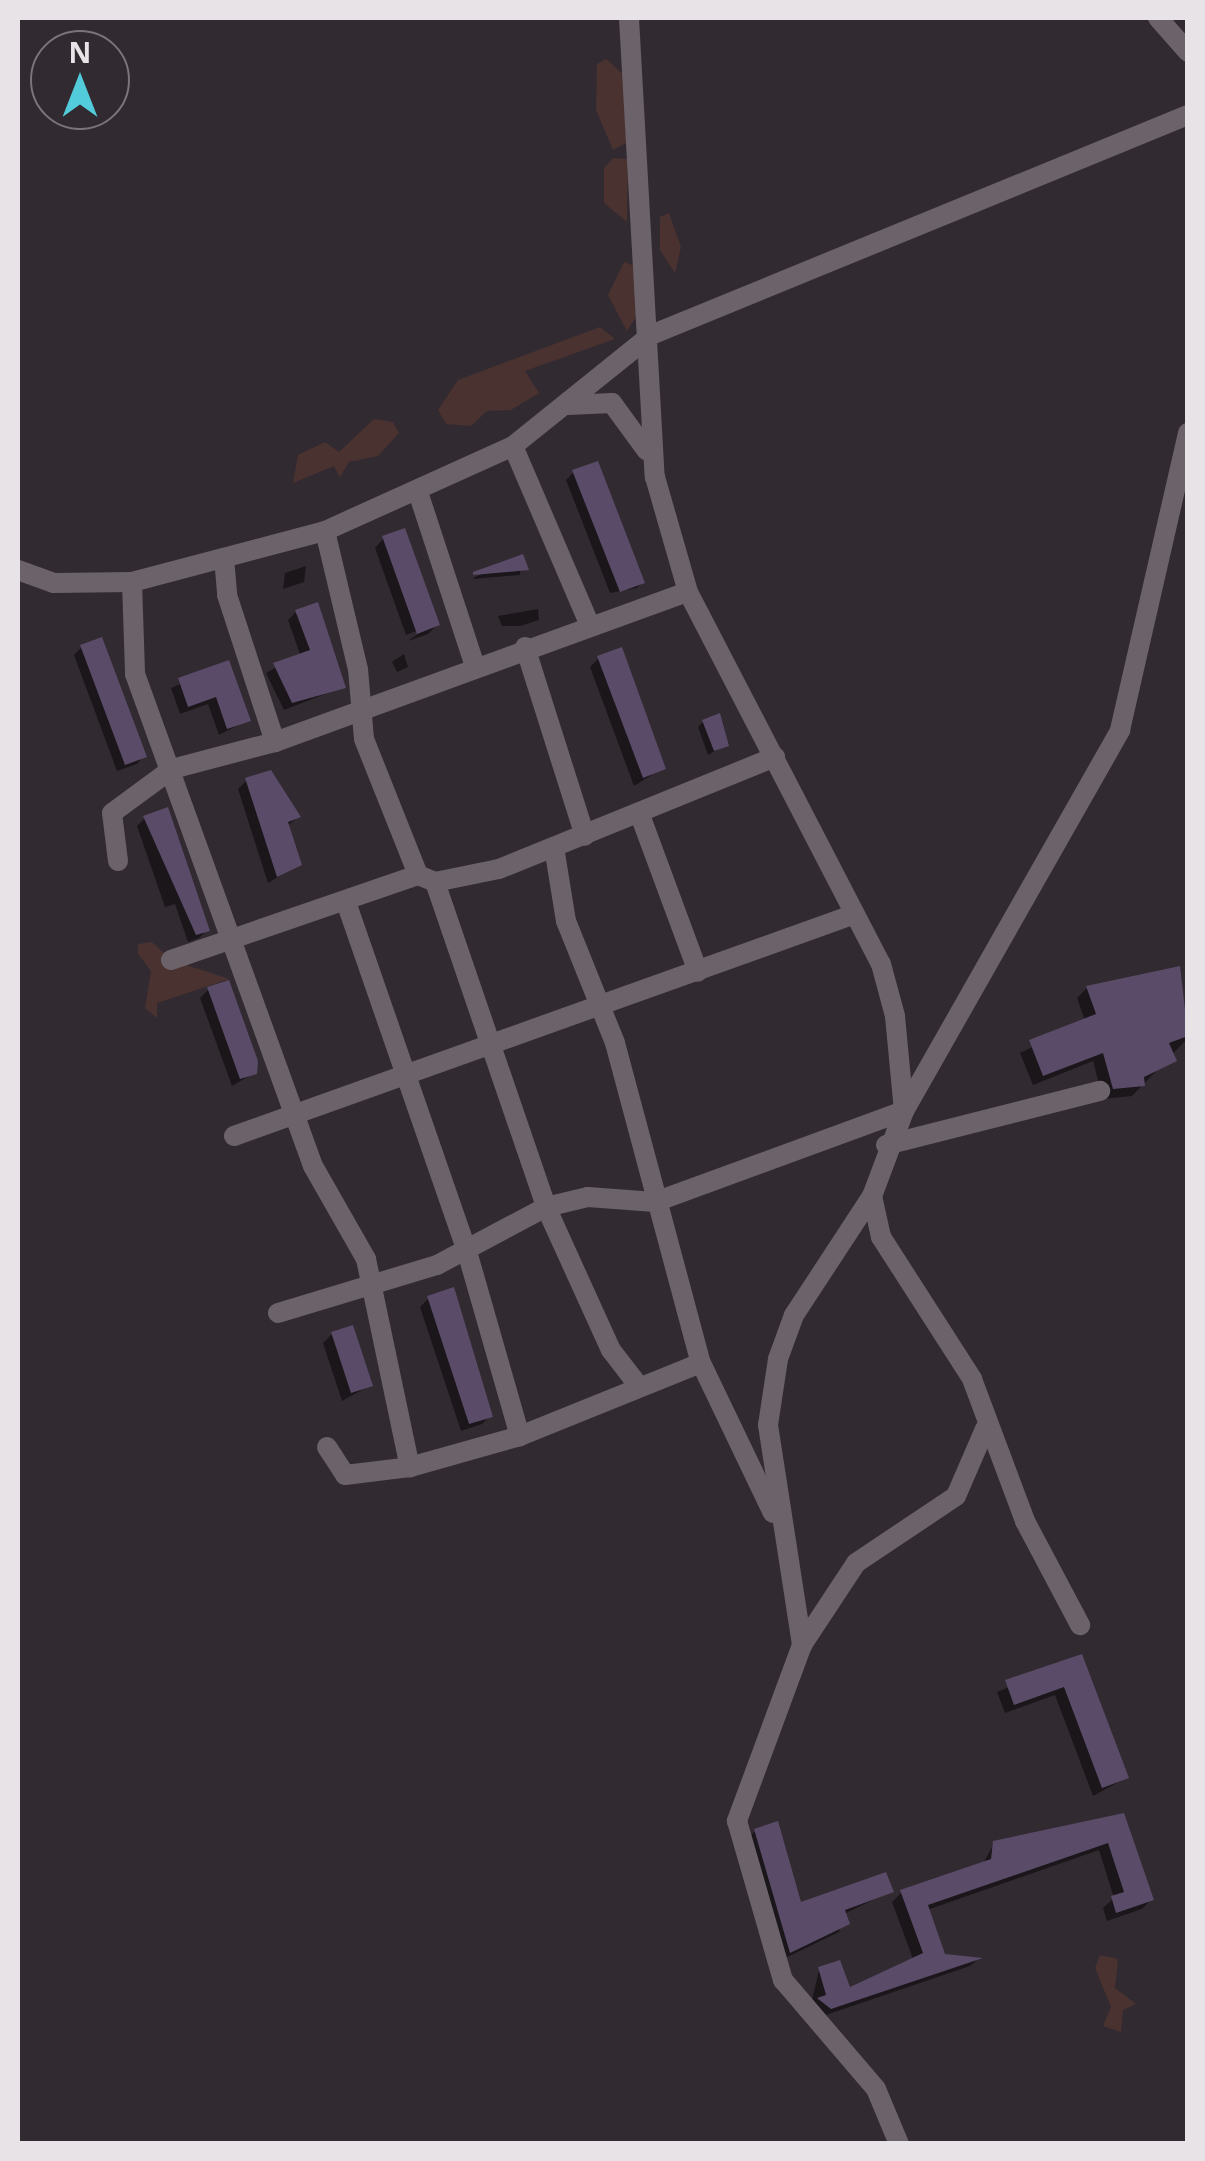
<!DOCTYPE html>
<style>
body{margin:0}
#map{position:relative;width:1205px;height:2161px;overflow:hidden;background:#322a31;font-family:"Noto Sans",sans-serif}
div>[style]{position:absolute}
.green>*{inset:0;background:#493230}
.shadow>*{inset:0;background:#0007}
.building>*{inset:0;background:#5a4b69}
.minor>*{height:20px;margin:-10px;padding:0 10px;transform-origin:10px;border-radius:10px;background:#6b626a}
span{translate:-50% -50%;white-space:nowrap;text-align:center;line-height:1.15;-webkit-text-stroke:10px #322a31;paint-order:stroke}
.frame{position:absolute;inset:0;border:20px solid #e8e3e7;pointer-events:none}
.north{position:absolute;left:30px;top:30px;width:100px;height:100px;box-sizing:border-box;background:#322a31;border:2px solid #7b747a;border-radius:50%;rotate:0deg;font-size:28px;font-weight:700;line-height:40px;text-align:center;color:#e8e3e7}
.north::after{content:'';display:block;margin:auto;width:35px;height:45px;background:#52cbda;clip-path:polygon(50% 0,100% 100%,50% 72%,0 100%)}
</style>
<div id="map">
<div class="green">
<i style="clip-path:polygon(606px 59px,623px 74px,628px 142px,613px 150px,596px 110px,597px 64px)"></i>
<i style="clip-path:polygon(613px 158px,628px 159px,627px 222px,604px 203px,604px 168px)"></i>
<i style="clip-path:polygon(669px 213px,681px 247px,675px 273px,660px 250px,660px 217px)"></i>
<i style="clip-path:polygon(624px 262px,635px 266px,636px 317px,627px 331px,608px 295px)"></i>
<i style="clip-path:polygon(600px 327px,615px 339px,525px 371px,539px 393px,511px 410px,487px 411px,471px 426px,446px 424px,438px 410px,458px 380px)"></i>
<i style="clip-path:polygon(374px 419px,393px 422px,399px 433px,378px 456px,349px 462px,340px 477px,334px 466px,293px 483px,298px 455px,325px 442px,339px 452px)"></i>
<i style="clip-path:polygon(152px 942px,171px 960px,229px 979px,157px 1003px,157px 1018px,145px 1008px,151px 971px,138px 954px,138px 944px)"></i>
<i style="clip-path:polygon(1100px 1955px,1118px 1959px,1115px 1988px,1136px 2004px,1123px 2010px,1121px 2032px,1103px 2026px,1111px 2007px,1095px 1968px)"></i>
</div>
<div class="shadow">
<i style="clip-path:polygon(574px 472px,642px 582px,637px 588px,610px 593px,566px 480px)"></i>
<i style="clip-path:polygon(384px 538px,437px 625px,428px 634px,408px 641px,429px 626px,406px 635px,375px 548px)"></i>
<i style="clip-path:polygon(521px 558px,520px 575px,473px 579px,475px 577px)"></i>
<i style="clip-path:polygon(306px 566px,304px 582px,283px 589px,285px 573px)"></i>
<i style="clip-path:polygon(538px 609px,539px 620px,520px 626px,502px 626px,498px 616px)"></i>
<i style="clip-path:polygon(296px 612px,343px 687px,284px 710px,266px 673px,300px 654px,288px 620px)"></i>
<i style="clip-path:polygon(82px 647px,144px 756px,137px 764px,117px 771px,74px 655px)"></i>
<i style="clip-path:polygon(404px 654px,408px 667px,397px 672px,392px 662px)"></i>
<i style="clip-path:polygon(599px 658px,663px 768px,634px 786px,590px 667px)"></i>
<i style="clip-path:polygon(228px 663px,248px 720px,219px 735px,208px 704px,180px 714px,171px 688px)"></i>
<i style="clip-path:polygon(703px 722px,726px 745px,708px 755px,698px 727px)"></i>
<i style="clip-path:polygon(246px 781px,298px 817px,287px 826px,299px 864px,268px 883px,238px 789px)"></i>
<i style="clip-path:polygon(145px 818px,207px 930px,199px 938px,188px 942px,175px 904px,165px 907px,137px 826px)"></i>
<i style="clip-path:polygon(1178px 969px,1188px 1038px,1132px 1096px,1103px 1099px,1093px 1061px,1033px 1085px,1020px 1053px,1085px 1021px,1077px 998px,1087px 988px)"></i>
<i style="clip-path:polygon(209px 989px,254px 1073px,232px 1086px,200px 998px)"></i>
<i style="clip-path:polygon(428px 1299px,490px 1416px,482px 1424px,461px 1431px,420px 1307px)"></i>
<i style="clip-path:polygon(332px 1334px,371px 1385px,342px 1401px,323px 1343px)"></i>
<i style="clip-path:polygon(1080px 1657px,1126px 1778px,1093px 1796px,1055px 1695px,1005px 1713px,997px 1692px)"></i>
<i style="clip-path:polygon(1123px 1816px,1151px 1900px,1142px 1909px,1107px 1921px,1103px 1908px,1114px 1898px,1099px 1850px,927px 1910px,944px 1956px,977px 1960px,970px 1966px,820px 2017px,810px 2009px,819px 1970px,848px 1990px,913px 1959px,892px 1902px,902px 1892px,983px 1864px,994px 1843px)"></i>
<i style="clip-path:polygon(755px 1831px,800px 1905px,891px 1891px,844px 1914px,839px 1932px,781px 1960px,746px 1840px)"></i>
</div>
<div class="building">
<i style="clip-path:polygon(598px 461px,645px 583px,620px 592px,572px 470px)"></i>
<i style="clip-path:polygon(405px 528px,440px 625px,417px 634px,382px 536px)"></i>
<i style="clip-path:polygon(523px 554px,529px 570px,473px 575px,473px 572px)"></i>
<i style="clip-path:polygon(318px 602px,346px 688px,292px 703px,273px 663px,310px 650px,295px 610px)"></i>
<i style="clip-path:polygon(102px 637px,147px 757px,125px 765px,80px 645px)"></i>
<i style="clip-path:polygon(622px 647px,666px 769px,643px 778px,597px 656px)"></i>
<i style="clip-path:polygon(229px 660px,251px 721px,227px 729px,216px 697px,188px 707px,178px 678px)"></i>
<i style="clip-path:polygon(720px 713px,729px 746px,714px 751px,702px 720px)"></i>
<i style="clip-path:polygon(271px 770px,301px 817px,288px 822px,302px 865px,277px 877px,245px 778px)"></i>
<i style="clip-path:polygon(168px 807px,210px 931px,196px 935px,143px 816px)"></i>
<i style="clip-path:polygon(1180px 966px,1188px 1036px,1169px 1043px,1177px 1061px,1144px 1077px,1145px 1086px,1113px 1089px,1103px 1053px,1043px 1076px,1029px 1040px,1096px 1014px,1086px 986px)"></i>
<i style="clip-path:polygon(229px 980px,258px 1061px,257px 1074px,240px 1079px,207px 987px)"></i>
<i style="clip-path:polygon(454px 1287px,493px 1417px,469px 1424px,427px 1296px)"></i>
<i style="clip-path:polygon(353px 1325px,373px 1386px,351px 1393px,331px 1332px)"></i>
<i style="clip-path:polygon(1082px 1654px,1129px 1778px,1102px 1788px,1064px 1687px,1014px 1705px,1005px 1680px)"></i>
<i style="clip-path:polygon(1124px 1813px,1154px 1900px,1116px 1913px,1111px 1896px,1124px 1892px,1108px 1843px,928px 1905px,945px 1954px,983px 1958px,831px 2009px,817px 1998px,826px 1995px,818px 1967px,840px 1960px,850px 1987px,923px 1953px,900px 1890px,991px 1859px,993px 1841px)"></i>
<i style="clip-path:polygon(778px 1821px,801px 1902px,886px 1872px,894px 1892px,845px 1910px,850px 1924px,790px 1953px,754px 1829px)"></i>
</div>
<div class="minor">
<i style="left:629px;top:18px;width:460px;rotate:86.8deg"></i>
<i style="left:655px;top:477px;width:120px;rotate:74deg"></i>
<i style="left:688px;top:592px;width:419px;rotate:62.6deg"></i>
<i style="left:881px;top:964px;width:54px;rotate:74.9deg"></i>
<i style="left:895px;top:1016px;width:95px;rotate:84.6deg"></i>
<i style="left:904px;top:1111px;width:91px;rotate:110.6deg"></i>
<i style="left:872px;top:1196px;width:142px;rotate:123.2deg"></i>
<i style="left:794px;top:1315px;width:47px;rotate:110deg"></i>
<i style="left:778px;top:1359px;width:67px;rotate:98.6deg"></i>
<i style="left:768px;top:1425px;width:223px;rotate:81.2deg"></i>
<i style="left:802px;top:1645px;width:188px;rotate:110.3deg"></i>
<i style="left:737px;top:1821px;width:166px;rotate:73.9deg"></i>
<i style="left:783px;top:1980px;width:143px;rotate:49.5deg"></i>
<i style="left:876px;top:2089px;width:60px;rotate:67.3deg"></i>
<i style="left:1158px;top:18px;width:45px;rotate:48.6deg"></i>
<i style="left:568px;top:405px;width:44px;rotate:-2.6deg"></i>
<i style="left:612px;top:403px;width:59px;rotate:53.9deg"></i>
<i style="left:513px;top:446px;width:193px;rotate:66.8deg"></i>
<i style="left:418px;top:492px;width:183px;rotate:71.9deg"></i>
<i style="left:325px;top:531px;width:142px;rotate:76.6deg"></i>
<i style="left:358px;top:669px;width:70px;rotate:85.1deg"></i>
<i style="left:364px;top:739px;width:146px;rotate:68.3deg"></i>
<i style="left:224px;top:558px;width:37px;rotate:85deg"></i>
<i style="left:227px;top:595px;width:155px;rotate:71.9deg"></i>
<i style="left:18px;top:570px;width:38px;rotate:20deg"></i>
<i style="left:54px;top:583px;width:78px;rotate:-0.7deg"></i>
<i style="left:132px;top:582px;width:200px;rotate:-14.8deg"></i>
<i style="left:325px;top:531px;width:206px;rotate:-24.3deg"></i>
<i style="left:513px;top:446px;width:177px;rotate:-38.8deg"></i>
<i style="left:651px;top:335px;width:580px;rotate:-22.28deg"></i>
<i style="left:132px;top:582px;width:92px;rotate:88.1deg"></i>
<i style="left:135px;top:674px;width:523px;rotate:70.11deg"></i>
<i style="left:313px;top:1166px;width:107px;rotate:60.3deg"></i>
<i style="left:366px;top:1259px;width:213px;rotate:78.1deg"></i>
<i style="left:525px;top:647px;width:198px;rotate:72.4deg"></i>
<i style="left:640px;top:815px;width:167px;rotate:69.7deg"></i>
<i style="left:554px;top:847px;width:75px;rotate:80.8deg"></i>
<i style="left:566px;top:921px;width:131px;rotate:68.1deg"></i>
<i style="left:615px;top:1043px;width:331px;rotate:75deg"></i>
<i style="left:118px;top:861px;width:48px;rotate:-97.1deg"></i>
<i style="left:112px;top:813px;width:74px;rotate:-36.3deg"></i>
<i style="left:172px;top:769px;width:106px;rotate:-14.7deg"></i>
<i style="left:275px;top:742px;width:439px;rotate:-20deg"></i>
<i style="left:435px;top:882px;width:343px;rotate:71.1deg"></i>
<i style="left:546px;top:1207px;width:157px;rotate:65.6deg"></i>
<i style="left:611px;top:1350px;width:44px;rotate:52.4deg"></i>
<i style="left:346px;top:902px;width:366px;rotate:70.9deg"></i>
<i style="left:466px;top:1248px;width:196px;rotate:74deg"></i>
<i style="left:171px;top:960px;width:261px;rotate:-19deg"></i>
<i style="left:418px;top:875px;width:18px;rotate:22deg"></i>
<i style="left:435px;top:882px;width:65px;rotate:-11.5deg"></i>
<i style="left:499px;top:869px;width:298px;rotate:-22.1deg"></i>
<i style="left:234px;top:1136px;width:659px;rotate:-19.67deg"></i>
<i style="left:886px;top:1145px;width:221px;rotate:-14.2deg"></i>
<i style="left:872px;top:1196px;width:42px;rotate:77.6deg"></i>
<i style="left:881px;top:1237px;width:169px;rotate:57.3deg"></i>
<i style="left:972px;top:1379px;width:152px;rotate:69.5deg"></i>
<i style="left:1025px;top:1521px;width:118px;rotate:62.1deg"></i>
<i style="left:278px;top:1313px;width:166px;rotate:-16.8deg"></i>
<i style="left:437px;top:1265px;width:123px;rotate:-28deg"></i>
<i style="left:546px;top:1207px;width:43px;rotate:-13.4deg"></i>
<i style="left:588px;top:1197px;width:67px;rotate:4.3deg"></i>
<i style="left:655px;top:1202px;width:265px;rotate:-20.1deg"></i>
<i style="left:904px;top:1111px;width:438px;rotate:-60.4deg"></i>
<i style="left:1120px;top:730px;width:305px;rotate:-77.1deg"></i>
<i style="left:327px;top:1447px;width:33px;rotate:57deg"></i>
<i style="left:345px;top:1475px;width:65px;rotate:-7deg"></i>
<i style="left:410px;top:1467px;width:114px;rotate:-15.7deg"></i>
<i style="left:520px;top:1436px;width:195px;rotate:-22deg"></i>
<i style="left:701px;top:1363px;width:166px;rotate:64.4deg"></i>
<i style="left:802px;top:1645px;width:98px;rotate:-56.6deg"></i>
<i style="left:856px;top:1563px;width:120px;rotate:-33.8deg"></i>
<i style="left:956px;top:1496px;width:73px;rotate:-66.6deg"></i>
</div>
<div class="frame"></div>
<div class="north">N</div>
</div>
